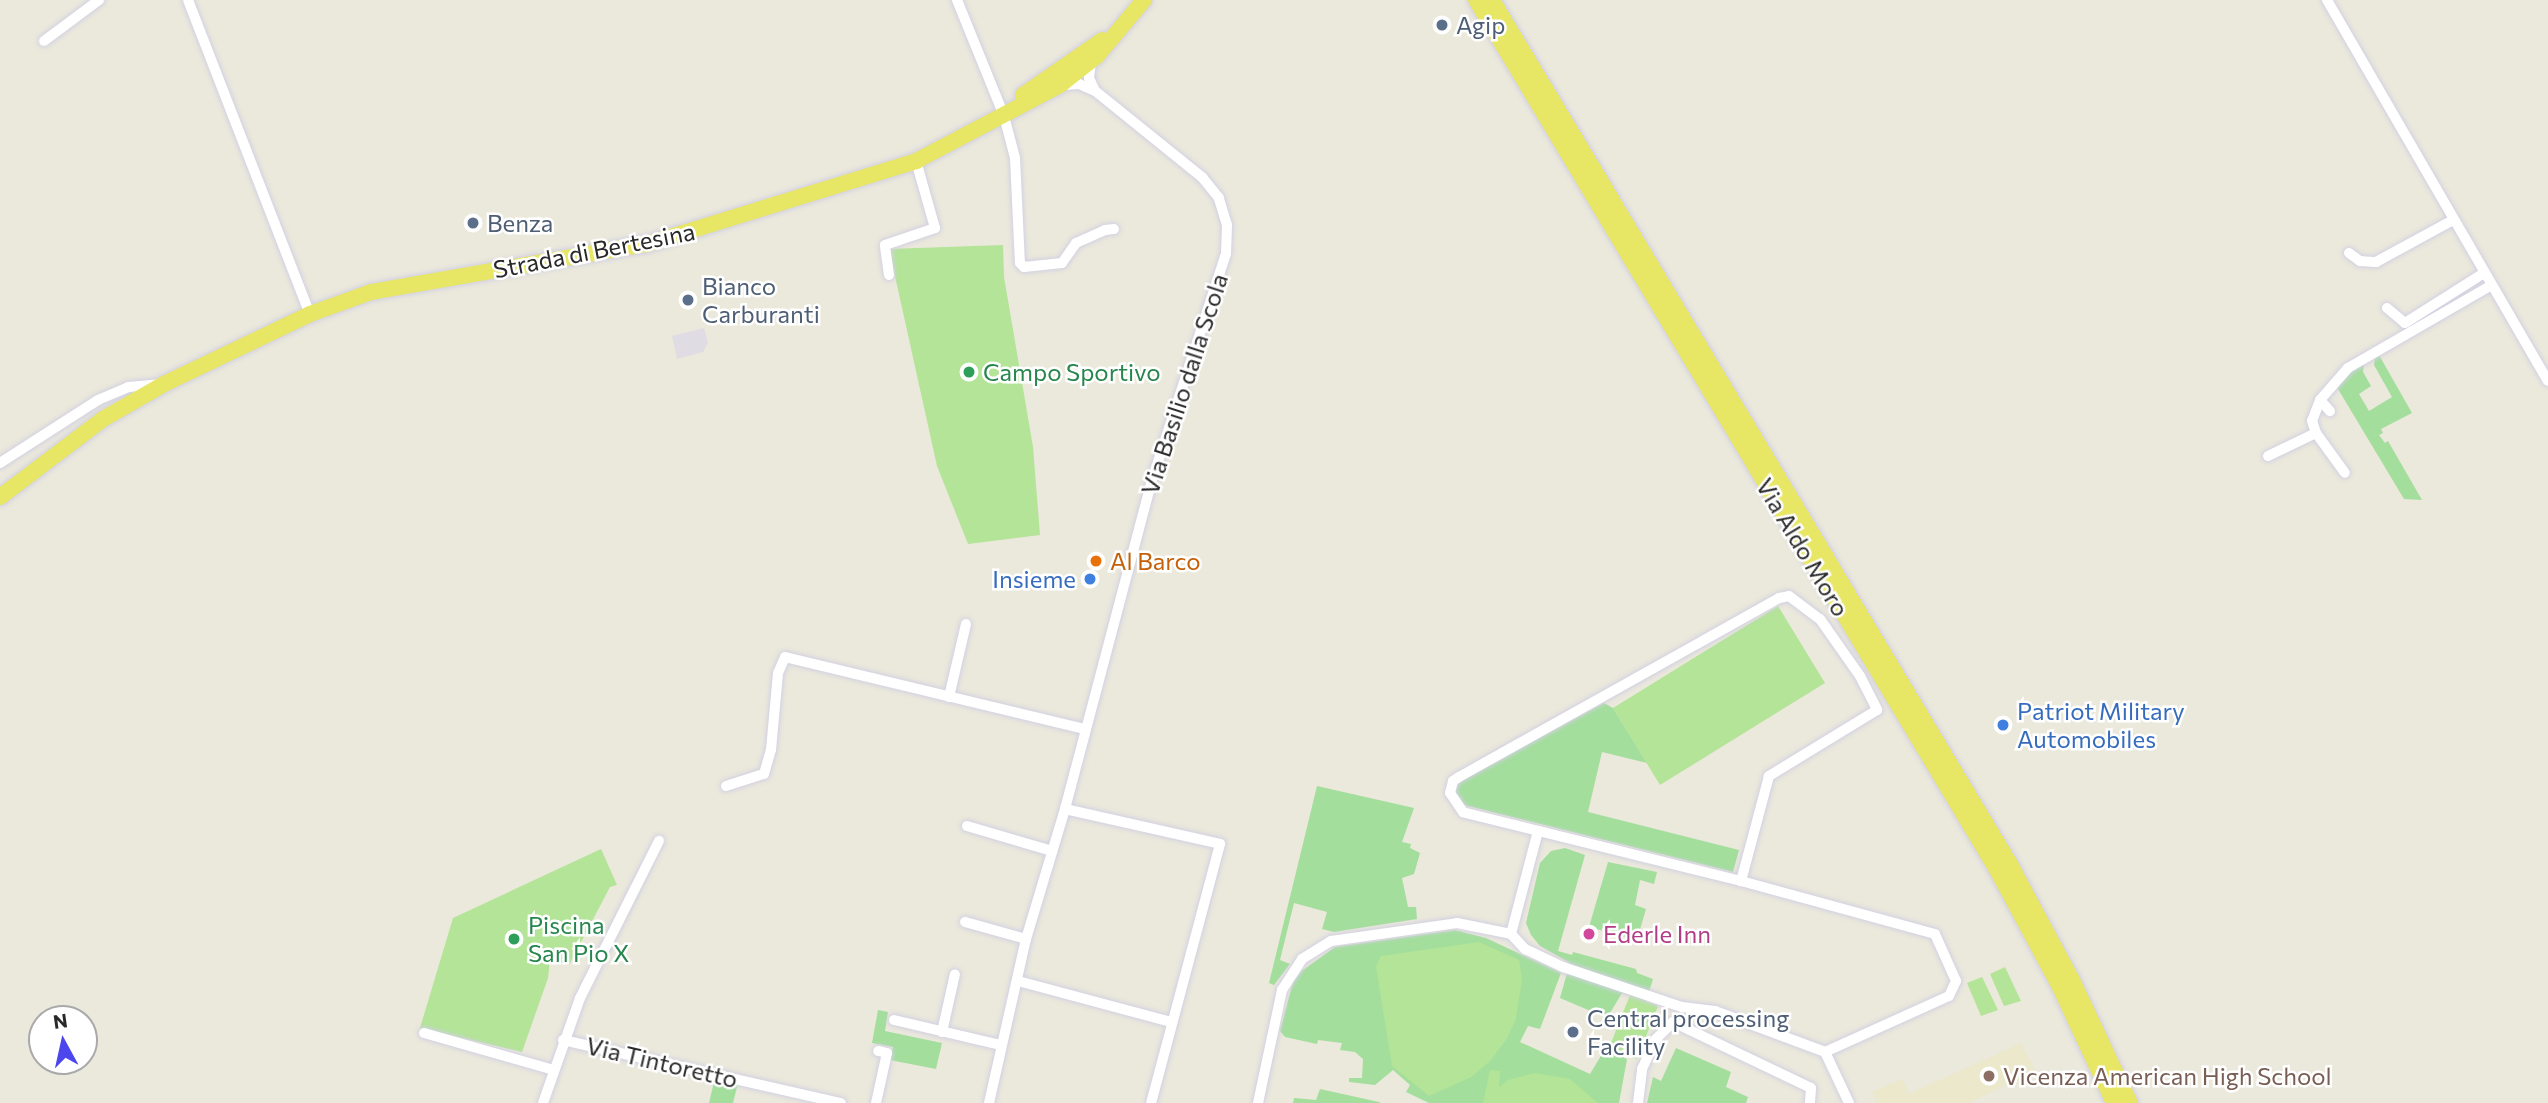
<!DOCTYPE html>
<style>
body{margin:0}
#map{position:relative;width:2548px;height:1103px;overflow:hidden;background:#ebe8dc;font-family:Commissioner,sans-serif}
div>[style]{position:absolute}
.industrial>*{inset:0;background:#e0dce3}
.education>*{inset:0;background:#ebe8cc}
.green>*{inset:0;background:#a3de9c}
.pitch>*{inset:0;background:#b3e498}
.roads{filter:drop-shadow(0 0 2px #d2d1e1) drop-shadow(0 0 2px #d2d1e1)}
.minor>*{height:10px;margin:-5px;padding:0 5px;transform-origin:5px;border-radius:5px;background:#fff}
.primary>*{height:16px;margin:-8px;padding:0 8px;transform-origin:8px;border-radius:8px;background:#e7e665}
.dots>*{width:19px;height:19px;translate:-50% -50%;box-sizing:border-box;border:4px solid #fff;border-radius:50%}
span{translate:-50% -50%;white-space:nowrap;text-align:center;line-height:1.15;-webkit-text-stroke:5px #fff;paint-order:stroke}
.service-label{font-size:24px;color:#4e5e75}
.left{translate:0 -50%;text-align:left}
.street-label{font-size:24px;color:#292929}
.leisure-label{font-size:24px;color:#27864d}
.food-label{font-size:24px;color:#c56008}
.shop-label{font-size:24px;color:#366cbe}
.right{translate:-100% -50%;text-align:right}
.hotel-label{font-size:24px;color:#b23c85}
.education-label{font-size:24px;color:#785e54}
.north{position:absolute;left:28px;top:1005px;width:70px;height:70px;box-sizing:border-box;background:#fff;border:2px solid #a9a9a9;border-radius:50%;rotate:352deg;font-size:19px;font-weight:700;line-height:28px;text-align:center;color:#292929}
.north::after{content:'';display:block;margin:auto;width:24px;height:32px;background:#4d46ed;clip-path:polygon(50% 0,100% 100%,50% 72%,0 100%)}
</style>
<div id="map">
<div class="industrial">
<i style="clip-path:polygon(704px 328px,708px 343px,703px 352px,677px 359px,672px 336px)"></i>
</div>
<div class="education">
<i style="clip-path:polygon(2021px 1043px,2036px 1072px,1968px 1103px,1877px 1103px,1872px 1092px,1902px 1079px,1909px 1094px)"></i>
</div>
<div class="green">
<i style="clip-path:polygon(2379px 355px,2412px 413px,2381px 429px,2383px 433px,2379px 435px,2385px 443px,2388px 441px,2422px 500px,2404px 499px,2335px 384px,2364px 363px,2363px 372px,2371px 386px,2359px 394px,2369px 411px,2392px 397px,2374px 365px,2375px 357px)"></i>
<i style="clip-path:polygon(1604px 703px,1613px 708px,1647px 763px,1602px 752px,1588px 812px,1739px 850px,1733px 872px,1460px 804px,1455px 793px,1459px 782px)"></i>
<i style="clip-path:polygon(1317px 786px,1414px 808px,1402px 842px,1411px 844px,1410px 848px,1420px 853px,1414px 874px,1402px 878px,1408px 907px,1416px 907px,1417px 919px,1334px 932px,1322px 929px,1327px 912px,1294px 903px,1280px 960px,1290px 964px,1274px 985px,1269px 983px)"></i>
<i style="clip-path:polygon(1565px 848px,1585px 855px,1558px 951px,1572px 955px,1573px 952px,1636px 969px,1637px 973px,1653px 979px,1646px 1001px,1622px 993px,1607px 1018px,1560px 998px,1570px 963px,1540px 946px,1531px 935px,1526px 923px,1540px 863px,1551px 851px)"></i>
<i style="clip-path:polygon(1608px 862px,1657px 872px,1654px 884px,1640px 880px,1635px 905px,1646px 909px,1637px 940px,1589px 927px)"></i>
<i style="clip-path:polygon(1455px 930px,1486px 938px,1561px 973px,1540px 1029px,1528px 1026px,1520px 1042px,1590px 1074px,1605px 1049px,1627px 1059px,1619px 1103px,1429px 1103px,1406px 1092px,1410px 1085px,1393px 1070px,1375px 1085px,1349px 1082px,1349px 1078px,1362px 1078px,1363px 1059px,1355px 1052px,1340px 1050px,1342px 1043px,1318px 1040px,1317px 1044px,1285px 1037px,1280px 1031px,1293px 982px,1303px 970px,1335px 947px)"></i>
<i style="clip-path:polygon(878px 1010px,888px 1012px,885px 1031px,942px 1043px,936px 1069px,890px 1060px,893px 1047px,872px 1043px)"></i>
<i style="clip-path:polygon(1676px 1048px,1731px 1072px,1726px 1087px,1748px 1097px,1746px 1103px,1647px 1103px,1653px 1077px,1661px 1081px)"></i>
<i style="clip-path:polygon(715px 1078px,738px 1083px,733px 1103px,709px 1103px)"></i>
<i style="clip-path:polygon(1320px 1089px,1379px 1102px,1381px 1103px,1293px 1103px,1294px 1098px,1316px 1100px)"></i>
</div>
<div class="pitch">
<i style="clip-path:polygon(1003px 245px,1004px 277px,1033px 447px,1040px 535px,968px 544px,937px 466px,889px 249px)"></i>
<i style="clip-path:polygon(1778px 606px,1825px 683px,1660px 785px,1613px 708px)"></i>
<i style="clip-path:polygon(601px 849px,617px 885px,610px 887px,569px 965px,550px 960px,548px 978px,522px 1052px,420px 1028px,453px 918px)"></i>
<i style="clip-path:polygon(1479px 942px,1519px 960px,1522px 979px,1516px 1019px,1506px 1040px,1490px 1061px,1471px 1077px,1429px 1096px,1392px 1066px,1376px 966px,1381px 956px)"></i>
<i style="clip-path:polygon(2005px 967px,2021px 1001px,2004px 1006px,1990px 974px)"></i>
<i style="clip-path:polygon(1982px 977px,1998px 1010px,1981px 1016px,1967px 983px)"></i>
<i style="clip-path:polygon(1630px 995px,1658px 1006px,1637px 1059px,1609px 1048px)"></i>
<i style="clip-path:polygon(1490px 1070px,1500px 1071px,1499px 1087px,1508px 1080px,1534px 1073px,1570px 1079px,1598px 1103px,1483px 1103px)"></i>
</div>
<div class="roads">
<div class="minor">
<i style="left:188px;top:0;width:337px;rotate:68.8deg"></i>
<i style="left:957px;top:0;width:125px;rotate:67.9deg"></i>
<i style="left:1004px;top:116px;width:43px;rotate:75.3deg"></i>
<i style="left:1015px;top:158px;width:105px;rotate:87.3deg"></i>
<i style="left:1020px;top:263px;width:6px;rotate:45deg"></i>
<i style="left:1024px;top:267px;width:38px;rotate:-6deg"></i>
<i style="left:1062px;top:263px;width:24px;rotate:-55deg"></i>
<i style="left:1076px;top:243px;width:32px;rotate:-24deg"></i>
<i style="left:1105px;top:230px;width:9px;rotate:-6deg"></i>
<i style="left:2327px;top:0;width:440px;rotate:59.9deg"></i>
<i style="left:44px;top:41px;width:69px;rotate:-36.7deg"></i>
<i style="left:1091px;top:62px;width:16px;rotate:97deg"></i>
<i style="left:1089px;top:78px;width:14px;rotate:65deg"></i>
<i style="left:2349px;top:253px;width:14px;rotate:36deg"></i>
<i style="left:2360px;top:261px;width:16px;rotate:4deg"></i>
<i style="left:2376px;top:262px;width:88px;rotate:-28.6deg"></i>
<i style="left:889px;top:275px;width:30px;rotate:-98deg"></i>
<i style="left:885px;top:245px;width:53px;rotate:-18.8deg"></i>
<i style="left:935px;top:228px;width:70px;rotate:-105.8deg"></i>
<i style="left:2387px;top:308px;width:23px;rotate:40deg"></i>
<i style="left:2405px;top:323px;width:93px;rotate:-32.3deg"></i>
<i style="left:2320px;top:400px;width:15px;rotate:48deg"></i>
<i style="left:2316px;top:433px;width:49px;rotate:54.1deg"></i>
<i style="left:2268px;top:456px;width:53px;rotate:-25.6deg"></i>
<i style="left:2316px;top:433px;width:13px;rotate:-108deg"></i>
<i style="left:2312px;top:421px;width:22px;rotate:-69deg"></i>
<i style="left:2320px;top:400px;width:43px;rotate:-48.8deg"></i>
<i style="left:2348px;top:368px;width:164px;rotate:-30deg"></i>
<i style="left:0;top:463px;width:117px;rotate:-32.7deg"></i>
<i style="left:98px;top:400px;width:33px;rotate:-23deg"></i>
<i style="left:128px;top:387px;width:32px;rotate:-5deg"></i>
<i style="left:949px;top:697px;width:75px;rotate:-76.9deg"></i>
<i style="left:726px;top:786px;width:40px;rotate:-18deg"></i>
<i style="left:764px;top:774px;width:25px;rotate:-74deg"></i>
<i style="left:771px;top:750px;width:77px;rotate:-84.8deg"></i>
<i style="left:778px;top:673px;width:17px;rotate:-66deg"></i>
<i style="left:785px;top:657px;width:308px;rotate:13.5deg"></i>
<i style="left:1065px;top:809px;width:159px;rotate:12.7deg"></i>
<i style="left:1220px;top:844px;width:268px;rotate:104.9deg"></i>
<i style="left:967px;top:826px;width:89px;rotate:16.4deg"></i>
<i style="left:965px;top:922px;width:63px;rotate:15.6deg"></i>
<i style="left:1511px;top:934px;width:106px;rotate:-75.3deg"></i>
<i style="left:1018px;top:981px;width:158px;rotate:15deg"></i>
<i style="left:894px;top:1020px;width:110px;rotate:13.2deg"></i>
<i style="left:942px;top:1032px;width:59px;rotate:-77.4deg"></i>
<i style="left:424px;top:1033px;width:135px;rotate:15.9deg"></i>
<i style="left:563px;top:1040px;width:285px;rotate:12.8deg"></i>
<i style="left:1825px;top:1052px;width:56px;rotate:64.8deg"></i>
<i style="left:543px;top:1103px;width:111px;rotate:-70.6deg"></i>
<i style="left:580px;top:998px;width:176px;rotate:-63.3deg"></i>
<i style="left:876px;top:1103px;width:51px;rotate:-77.6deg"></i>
<i style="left:887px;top:1053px;width:9px;rotate:-167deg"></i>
<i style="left:989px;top:1103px;width:168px;rotate:-77.3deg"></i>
<i style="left:1026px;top:939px;width:136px;rotate:-73.3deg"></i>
<i style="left:1065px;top:809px;width:343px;rotate:-75.2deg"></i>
<i style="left:1153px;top:477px;width:235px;rotate:-71.9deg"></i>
<i style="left:1226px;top:254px;width:29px;rotate:-88deg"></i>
<i style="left:1227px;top:225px;width:28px;rotate:-107deg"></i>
<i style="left:1219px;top:198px;width:26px;rotate:-129deg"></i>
<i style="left:1203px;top:178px;width:139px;rotate:-141.1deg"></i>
<i style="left:1095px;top:91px;width:17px;rotate:-156deg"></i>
<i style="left:1079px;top:84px;width:16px;rotate:176deg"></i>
<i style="left:1258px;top:1103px;width:116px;rotate:-78deg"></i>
<i style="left:1282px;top:990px;width:37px;rotate:-57deg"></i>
<i style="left:1302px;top:959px;width:34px;rotate:-32deg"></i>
<i style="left:1331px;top:941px;width:127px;rotate:-8.1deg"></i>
<i style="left:1457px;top:923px;width:55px;rotate:11.5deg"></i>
<i style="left:1511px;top:934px;width:21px;rotate:47deg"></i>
<i style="left:1525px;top:949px;width:42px;rotate:25.3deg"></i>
<i style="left:1563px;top:967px;width:126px;rotate:18.6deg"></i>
<i style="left:1682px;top:1007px;width:33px;rotate:7deg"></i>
<i style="left:1715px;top:1011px;width:117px;rotate:20.4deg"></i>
<i style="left:1825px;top:1052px;width:136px;rotate:-24.3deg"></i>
<i style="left:1949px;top:996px;width:17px;rotate:-65deg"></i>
<i style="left:1956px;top:981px;width:51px;rotate:-114.1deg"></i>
<i style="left:1935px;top:934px;width:201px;rotate:-164.7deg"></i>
<i style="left:1741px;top:881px;width:286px;rotate:-166.1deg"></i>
<i style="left:1463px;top:812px;width:23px;rotate:-124deg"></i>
<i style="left:1450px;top:793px;width:12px;rotate:-76deg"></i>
<i style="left:1453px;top:781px;width:7px;rotate:-34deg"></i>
<i style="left:1459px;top:777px;width:367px;rotate:-29.2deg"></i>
<i style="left:1779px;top:598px;width:10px;rotate:-11deg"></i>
<i style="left:1789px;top:596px;width:39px;rotate:37deg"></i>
<i style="left:1820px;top:619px;width:70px;rotate:54.9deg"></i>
<i style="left:1860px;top:676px;width:38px;rotate:63deg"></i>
<i style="left:1877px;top:710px;width:127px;rotate:148.6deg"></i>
<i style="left:1769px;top:776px;width:109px;rotate:104.9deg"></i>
<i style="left:1638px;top:1103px;width:34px;rotate:-83deg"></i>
<i style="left:1642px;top:1069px;width:33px;rotate:-65deg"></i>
<i style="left:1656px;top:1039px;width:24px;rotate:-45deg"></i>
<i style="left:1673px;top:1022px;width:153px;rotate:25.6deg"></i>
<i style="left:1811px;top:1088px;width:15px;rotate:94deg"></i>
</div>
<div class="primary">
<i style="left:1476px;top:0;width:1014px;rotate:59.08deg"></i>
<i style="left:1997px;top:870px;width:131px;rotate:61.7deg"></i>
<i style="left:2059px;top:985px;width:130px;rotate:65deg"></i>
<i style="left:1492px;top:0;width:1007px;rotate:59.06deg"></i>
<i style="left:2010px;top:864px;width:132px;rotate:61.9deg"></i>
<i style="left:2072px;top:980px;width:136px;rotate:64.8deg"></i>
<i style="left:1023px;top:95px;width:96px;rotate:-34.8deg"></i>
<i style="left:0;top:497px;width:129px;rotate:-37.1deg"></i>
<i style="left:103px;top:419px;width:70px;rotate:-29.8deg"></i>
<i style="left:164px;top:384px;width:162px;rotate:-25.6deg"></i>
<i style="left:310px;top:314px;width:65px;rotate:-19.8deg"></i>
<i style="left:371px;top:292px;width:280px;rotate:-9.9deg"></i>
<i style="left:647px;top:244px;width:282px;rotate:-17.1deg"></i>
<i style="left:916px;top:161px;width:163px;rotate:-27.8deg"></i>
<i style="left:1060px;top:85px;width:47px;rotate:-38.1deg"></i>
<i style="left:1097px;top:56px;width:73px;rotate:-50deg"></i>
</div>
</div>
<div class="dots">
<i style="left:1442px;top:25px;background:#5c6f8a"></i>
<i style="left:473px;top:223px;background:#5c6f8a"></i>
<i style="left:688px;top:300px;background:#5c6f8a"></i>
<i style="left:969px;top:372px;background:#2e9e5b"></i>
<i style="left:1096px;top:561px;background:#e8710a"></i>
<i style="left:1090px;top:579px;background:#3f7fe0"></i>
<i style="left:2003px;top:725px;background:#3f7fe0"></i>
<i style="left:1589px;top:934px;background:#d1479c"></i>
<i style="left:514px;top:939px;background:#2e9e5b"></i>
<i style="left:1573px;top:1032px;background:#5c6f8a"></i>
<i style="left:1989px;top:1076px;background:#8d6e63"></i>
</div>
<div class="service-label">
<span class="left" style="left:1456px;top:25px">Agip</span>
<span class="left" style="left:487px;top:223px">Benza</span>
<span class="left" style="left:702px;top:300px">Bianco<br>Carburanti</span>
<span class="left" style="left:1587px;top:1032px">Central processing<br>Facility</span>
</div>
<div class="street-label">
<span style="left:594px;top:250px;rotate:-11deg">Strada di Bertesina</span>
<span style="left:1184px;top:384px;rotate:-72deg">Via Basilio dalla Scola</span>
<span style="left:1803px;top:547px;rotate:59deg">Via Aldo Moro</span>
<span style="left:662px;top:1062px;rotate:13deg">Via Tintoretto</span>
</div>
<div class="leisure-label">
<span class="left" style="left:983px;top:372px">Campo Sportivo</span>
<span class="left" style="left:528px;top:939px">Piscina<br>San Pio X</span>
</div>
<div class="food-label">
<span class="left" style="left:1110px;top:561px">Al Barco</span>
</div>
<div class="shop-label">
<span class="right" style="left:1076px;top:579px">Insieme</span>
<span class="left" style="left:2017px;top:725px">Patriot Military<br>Automobiles</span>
</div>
<div class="hotel-label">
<span class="left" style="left:1603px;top:934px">Ederle Inn</span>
</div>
<div class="education-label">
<span class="left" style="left:2003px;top:1076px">Vicenza American High School</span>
</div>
<div class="north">N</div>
</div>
